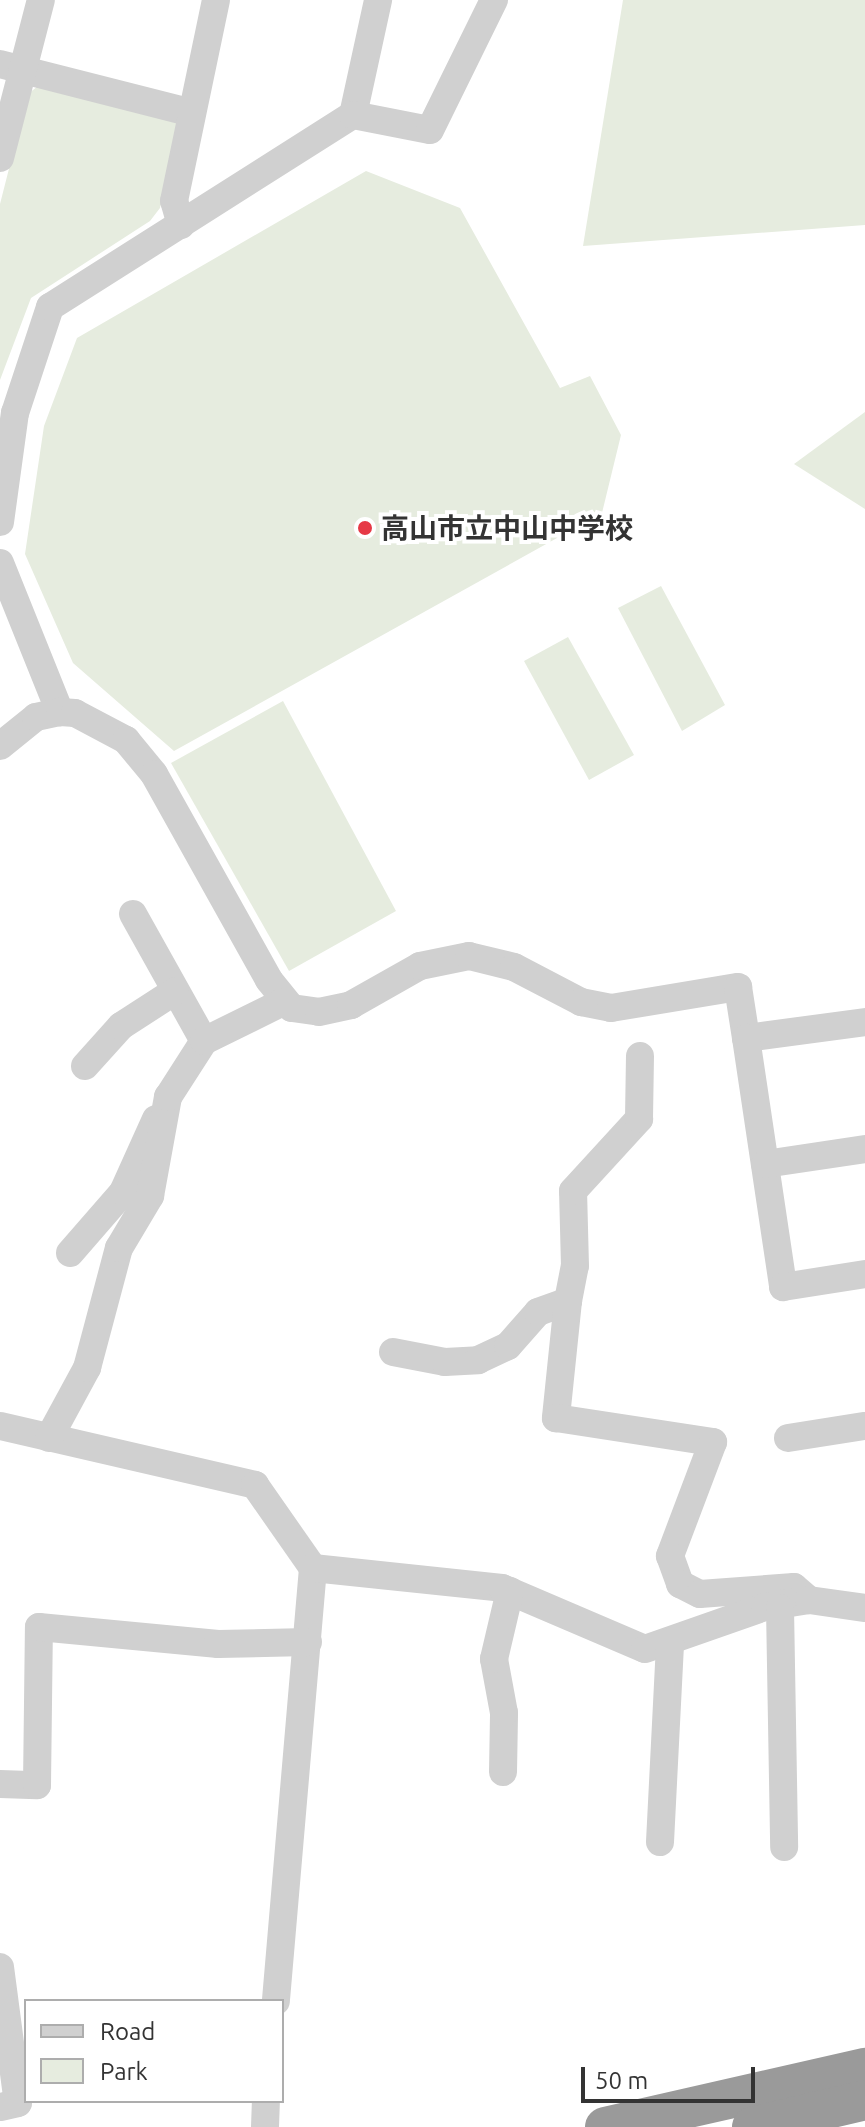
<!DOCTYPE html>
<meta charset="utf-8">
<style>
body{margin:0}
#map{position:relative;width:865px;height:2127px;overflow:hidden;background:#fff;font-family:Ubuntu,"Noto Sans JP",sans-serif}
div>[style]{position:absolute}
.green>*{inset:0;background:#e6ecdf}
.minor>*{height:28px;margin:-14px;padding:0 14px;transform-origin:14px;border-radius:14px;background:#d0d0d0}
.highway>*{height:40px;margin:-20px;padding:0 20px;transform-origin:20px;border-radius:20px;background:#9a9a9a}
.dots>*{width:22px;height:22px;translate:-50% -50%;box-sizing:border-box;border:4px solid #fff;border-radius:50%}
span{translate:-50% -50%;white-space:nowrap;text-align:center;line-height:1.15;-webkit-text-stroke:8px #fff;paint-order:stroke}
.poi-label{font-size:28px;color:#333;font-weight:700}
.left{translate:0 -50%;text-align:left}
.legend{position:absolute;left:24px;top:1999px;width:260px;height:104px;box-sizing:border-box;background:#fff;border:2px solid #adadad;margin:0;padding:10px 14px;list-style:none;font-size:24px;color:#333}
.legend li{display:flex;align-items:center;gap:16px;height:40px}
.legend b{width:40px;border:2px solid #adadad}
.scale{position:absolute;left:581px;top:2067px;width:174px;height:36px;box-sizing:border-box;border:4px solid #333;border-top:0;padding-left:10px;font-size:24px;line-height:28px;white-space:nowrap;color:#333;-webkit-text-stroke:6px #fff;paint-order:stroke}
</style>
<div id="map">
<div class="green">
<i style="clip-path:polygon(623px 0,865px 0,865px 225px,583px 246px)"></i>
<i style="clip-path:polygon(38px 86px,174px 119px,178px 128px,160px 208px,150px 221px,31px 298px,0 380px,0 204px,28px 94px)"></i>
<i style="clip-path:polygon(366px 171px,460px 208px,560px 388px,590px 376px,621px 435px,602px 513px,174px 751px,73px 663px,25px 554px,44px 426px,77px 338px)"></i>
<i style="clip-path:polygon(865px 412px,865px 509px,794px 464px)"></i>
<i style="clip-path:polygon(661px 586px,725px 705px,682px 731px,618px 608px)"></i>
<i style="clip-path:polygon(568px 637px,634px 755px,589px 780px,524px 661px)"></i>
<i style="clip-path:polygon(283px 701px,396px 911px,289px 971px,171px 763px)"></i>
</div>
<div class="minor">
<i style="left:0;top:64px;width:198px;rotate:14.3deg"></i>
<i style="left:353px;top:115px;width:118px;rotate:-77.7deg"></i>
<i style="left:0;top:158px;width:163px;rotate:-75.5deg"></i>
<i style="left:181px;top:225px;width:25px;rotate:-106deg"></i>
<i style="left:174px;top:201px;width:205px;rotate:-78.2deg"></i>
<i style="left:0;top:522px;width:110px;rotate:-82.2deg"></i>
<i style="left:15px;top:413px;width:112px;rotate:-71.7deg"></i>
<i style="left:50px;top:307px;width:359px;rotate:-32.4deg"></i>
<i style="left:353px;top:115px;width:78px;rotate:11deg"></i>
<i style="left:430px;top:130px;width:145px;rotate:-63.8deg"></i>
<i style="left:0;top:563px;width:161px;rotate:68.1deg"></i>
<i style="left:0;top:746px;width:46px;rotate:-38.9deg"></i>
<i style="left:36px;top:717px;width:25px;rotate:-12deg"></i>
<i style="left:60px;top:712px;width:15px;rotate:4deg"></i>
<i style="left:75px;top:713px;width:58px;rotate:27.9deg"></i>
<i style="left:126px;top:740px;width:44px;rotate:50.5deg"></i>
<i style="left:154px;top:774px;width:236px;rotate:60.8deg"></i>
<i style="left:269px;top:980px;width:36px;rotate:51deg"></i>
<i style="left:292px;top:1008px;width:27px;rotate:8deg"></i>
<i style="left:319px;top:1012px;width:33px;rotate:-12deg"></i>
<i style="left:351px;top:1005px;width:79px;rotate:-29.5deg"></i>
<i style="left:420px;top:966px;width:50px;rotate:-11.5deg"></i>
<i style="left:469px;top:956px;width:46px;rotate:13.7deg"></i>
<i style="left:514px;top:967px;width:76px;rotate:27.6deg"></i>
<i style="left:581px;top:1002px;width:31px;rotate:11deg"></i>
<i style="left:611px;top:1008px;width:129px;rotate:-9.4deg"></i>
<i style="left:738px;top:987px;width:52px;rotate:81.1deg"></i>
<i style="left:133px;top:914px;width:145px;rotate:60.8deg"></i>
<i style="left:865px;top:1022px;width:120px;rotate:172.3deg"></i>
<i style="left:746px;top:1038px;width:252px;rotate:81.5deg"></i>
<i style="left:783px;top:1287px;width:83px;rotate:-9deg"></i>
<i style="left:85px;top:1066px;width:54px;rotate:-48deg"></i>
<i style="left:121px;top:1026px;width:64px;rotate:-32.9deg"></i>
<i style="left:765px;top:1164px;width:101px;rotate:-8.5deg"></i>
<i style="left:70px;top:1253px;width:81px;rotate:-49deg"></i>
<i style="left:123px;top:1192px;width:80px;rotate:-65.7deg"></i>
<i style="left:568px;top:1301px;width:36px;rotate:-79deg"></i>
<i style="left:575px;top:1266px;width:75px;rotate:-91.5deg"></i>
<i style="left:573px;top:1191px;width:98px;rotate:-47.5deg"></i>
<i style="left:639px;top:1119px;width:63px;rotate:-89.1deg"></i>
<i style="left:393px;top:1352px;width:53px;rotate:10.9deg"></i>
<i style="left:445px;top:1362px;width:33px;rotate:-3deg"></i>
<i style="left:478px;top:1360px;width:33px;rotate:-25deg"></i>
<i style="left:508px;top:1346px;width:45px;rotate:-48.6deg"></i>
<i style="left:538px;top:1312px;width:32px;rotate:-20deg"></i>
<i style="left:568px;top:1301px;width:118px;rotate:95.9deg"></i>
<i style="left:556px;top:1418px;width:159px;rotate:8.7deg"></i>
<i style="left:713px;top:1442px;width:122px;rotate:110.7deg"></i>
<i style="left:670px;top:1556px;width:30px;rotate:70deg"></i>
<i style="left:680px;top:1584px;width:22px;rotate:27deg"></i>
<i style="left:700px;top:1594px;width:94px;rotate:-4.3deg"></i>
<i style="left:794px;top:1587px;width:20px;rotate:41deg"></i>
<i style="left:0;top:1426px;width:262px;rotate:13deg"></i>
<i style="left:255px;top:1485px;width:101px;rotate:55.1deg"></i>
<i style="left:313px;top:1568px;width:435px;rotate:94.9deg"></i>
<i style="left:49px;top:1438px;width:80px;rotate:-61.5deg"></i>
<i style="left:87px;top:1368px;width:124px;rotate:-75.1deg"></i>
<i style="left:119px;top:1248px;width:61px;rotate:-59.2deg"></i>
<i style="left:150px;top:1196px;width:101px;rotate:-79.7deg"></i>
<i style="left:168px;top:1097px;width:67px;rotate:-57.3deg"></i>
<i style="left:204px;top:1041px;width:88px;rotate:-26.3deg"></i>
<i style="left:788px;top:1438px;width:78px;rotate:-8.9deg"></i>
<i style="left:313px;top:1568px;width:190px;rotate:6deg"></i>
<i style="left:502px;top:1588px;width:155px;rotate:23.1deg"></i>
<i style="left:645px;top:1649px;width:127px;rotate:-19.3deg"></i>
<i style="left:765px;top:1607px;width:45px;rotate:-9deg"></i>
<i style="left:809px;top:1600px;width:57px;rotate:8.1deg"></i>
<i style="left:780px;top:1608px;width:239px;rotate:89deg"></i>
<i style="left:503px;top:1772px;width:59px;rotate:-89deg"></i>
<i style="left:504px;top:1713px;width:55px;rotate:-100.5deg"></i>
<i style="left:494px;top:1659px;width:70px;rotate:-76.8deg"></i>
<i style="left:0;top:1784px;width:37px;rotate:2deg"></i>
<i style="left:37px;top:1785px;width:158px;rotate:-89.3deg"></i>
<i style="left:39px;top:1627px;width:180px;rotate:5.4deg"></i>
<i style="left:218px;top:1644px;width:90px;rotate:-1.3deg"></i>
<i style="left:660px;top:1842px;width:200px;rotate:-87.1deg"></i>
<i style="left:0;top:1967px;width:137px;rotate:82.5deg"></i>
<i style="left:18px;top:2103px;width:18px;rotate:167deg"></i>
<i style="left:265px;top:2127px;width:26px;rotate:-88deg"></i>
</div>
<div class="highway">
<i style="left:605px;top:2127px;width:267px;rotate:-12.8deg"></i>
<i style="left:752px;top:2127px;width:116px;rotate:-13.4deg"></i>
</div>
<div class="dots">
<i style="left:365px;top:528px;background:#e63946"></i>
</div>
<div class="poi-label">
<span class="left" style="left:381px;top:528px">高山市立中山中学校</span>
</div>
<ul class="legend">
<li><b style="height:10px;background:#d0d0d0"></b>Road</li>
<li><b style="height:22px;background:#e6ecdf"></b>Park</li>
</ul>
<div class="scale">50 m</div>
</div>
